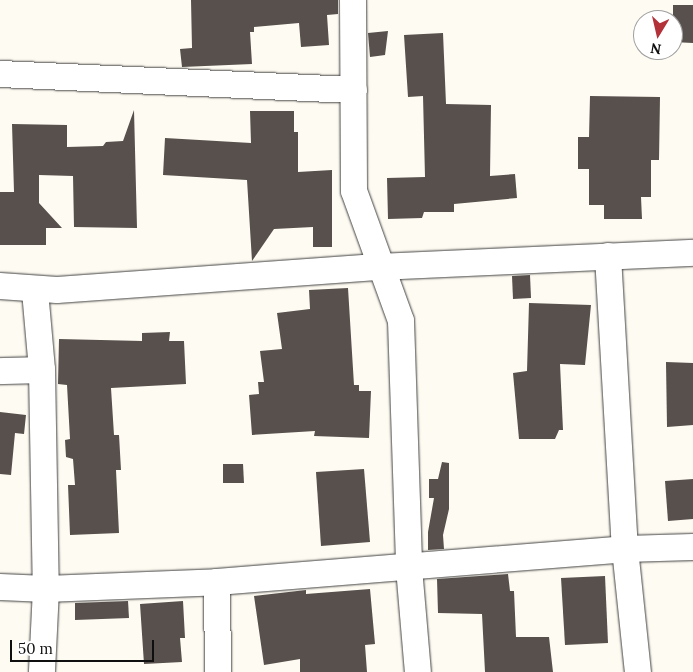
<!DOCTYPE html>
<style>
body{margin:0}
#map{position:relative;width:693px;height:672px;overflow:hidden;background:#fefbf2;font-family:Lora,serif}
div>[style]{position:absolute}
.building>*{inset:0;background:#57504c}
.roads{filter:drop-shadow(0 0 1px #424242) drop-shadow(0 0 1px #424242)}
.minor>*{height:26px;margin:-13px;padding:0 13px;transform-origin:13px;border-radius:13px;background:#fff}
span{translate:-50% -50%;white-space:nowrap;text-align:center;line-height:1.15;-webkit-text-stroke:5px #fff;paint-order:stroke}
.north{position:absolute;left:633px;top:10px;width:50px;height:50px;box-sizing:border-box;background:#fff;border:1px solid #9f9f9f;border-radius:50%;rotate:189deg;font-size:14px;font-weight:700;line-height:20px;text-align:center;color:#0f0f0f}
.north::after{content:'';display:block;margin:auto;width:18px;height:22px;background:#b3323a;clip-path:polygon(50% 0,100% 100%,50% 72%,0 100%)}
.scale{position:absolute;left:10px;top:640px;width:144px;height:22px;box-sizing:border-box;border:2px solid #0f0f0f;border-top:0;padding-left:6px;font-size:15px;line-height:18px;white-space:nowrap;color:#0f0f0f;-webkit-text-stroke:4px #fff;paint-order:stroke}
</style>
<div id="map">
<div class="building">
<i style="clip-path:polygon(191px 0,338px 0,338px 14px,327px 15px,329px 45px,301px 47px,299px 23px,254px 27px,254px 32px,250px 32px,252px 64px,182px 67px,180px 49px,192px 48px)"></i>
<i style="clip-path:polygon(673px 5px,693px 5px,693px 43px,673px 42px)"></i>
<i style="clip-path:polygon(388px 31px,385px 55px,370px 57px,368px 33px)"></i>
<i style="clip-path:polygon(443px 33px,446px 104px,491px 105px,490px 176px,515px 174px,517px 198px,454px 204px,454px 212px,424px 212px,422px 218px,388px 219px,387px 178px,425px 177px,423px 96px,408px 97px,404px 35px)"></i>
<i style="clip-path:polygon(590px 96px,660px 97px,659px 160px,651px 160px,651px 197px,641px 197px,642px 219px,604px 219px,604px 205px,589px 205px,589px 169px,578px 169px,578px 137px,589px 137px)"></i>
<i style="clip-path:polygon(134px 110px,137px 228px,74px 227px,73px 176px,39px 175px,39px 203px,62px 228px,46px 228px,46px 245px,0 245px,0 192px,14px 192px,12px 124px,67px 125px,67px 147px,103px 146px,106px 142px,123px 141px)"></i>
<i style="clip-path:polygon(250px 111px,294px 111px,294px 132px,298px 132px,298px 172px,332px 170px,332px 247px,313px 247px,313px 227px,274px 229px,252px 261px,247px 180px,163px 175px,165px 138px,251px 143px)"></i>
<i style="clip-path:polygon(530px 275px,531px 298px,513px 299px,512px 276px)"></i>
<i style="clip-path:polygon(348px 288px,354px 385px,359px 385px,359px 391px,371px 391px,369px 438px,314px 436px,315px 431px,252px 435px,249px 395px,259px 394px,258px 382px,264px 382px,260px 351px,282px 349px,277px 313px,310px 309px,309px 290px)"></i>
<i style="clip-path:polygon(529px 303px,591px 305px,585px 365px,560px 364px,563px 430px,559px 430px,555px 439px,519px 439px,513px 373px,527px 371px)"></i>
<i style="clip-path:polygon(170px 332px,169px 341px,184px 341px,186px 384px,111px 388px,114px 435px,119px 435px,121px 470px,116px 470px,119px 533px,70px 535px,68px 485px,75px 485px,73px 459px,66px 457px,65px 440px,70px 439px,67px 385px,58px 384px,59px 339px,142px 341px,142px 333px)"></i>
<i style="clip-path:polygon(666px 362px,693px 363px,693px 425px,667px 427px)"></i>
<i style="clip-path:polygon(0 412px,26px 415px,24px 434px,15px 433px,11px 475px,0 474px)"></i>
<i style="clip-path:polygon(442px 462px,449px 463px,449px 509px,443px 535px,444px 549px,428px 550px,428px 532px,434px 498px,429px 498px,429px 479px,438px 479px)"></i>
<i style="clip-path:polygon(223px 464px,243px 464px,244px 483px,223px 483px)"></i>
<i style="clip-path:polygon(364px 469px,370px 542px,321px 546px,316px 472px)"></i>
<i style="clip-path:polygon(693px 479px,693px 519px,668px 521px,665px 481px)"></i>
<i style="clip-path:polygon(508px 574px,510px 591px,514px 591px,516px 637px,549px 637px,553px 672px,485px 672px,482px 614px,438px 613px,437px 579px)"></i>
<i style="clip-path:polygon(605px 576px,608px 643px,565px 645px,561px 578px)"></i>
<i style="clip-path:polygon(370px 589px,375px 644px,365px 645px,367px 672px,300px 672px,300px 659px,264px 665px,254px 596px,306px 590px,306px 594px)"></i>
<i style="clip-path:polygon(128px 601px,129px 618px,75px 620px,75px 603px)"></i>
<i style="clip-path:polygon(183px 601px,185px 638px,180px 638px,182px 662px,144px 664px,140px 604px)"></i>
</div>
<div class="roads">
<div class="minor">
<i style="left:353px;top:0;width:191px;rotate:89.7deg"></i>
<i style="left:354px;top:191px;width:138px;rotate:70.1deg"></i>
<i style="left:401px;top:321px;width:247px;rotate:88.1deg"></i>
<i style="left:409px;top:568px;width:104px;rotate:85.1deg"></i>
<i style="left:0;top:74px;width:354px;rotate:2.6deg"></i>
<i style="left:608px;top:256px;width:293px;rotate:86.7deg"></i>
<i style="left:625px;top:549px;width:124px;rotate:84deg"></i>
<i style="left:0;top:286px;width:57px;rotate:4deg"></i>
<i style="left:57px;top:290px;width:324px;rotate:-4.1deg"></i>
<i style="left:380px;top:267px;width:313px;rotate:-2.6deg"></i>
<i style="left:35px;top:291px;width:79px;rotate:84.9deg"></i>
<i style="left:42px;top:370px;width:219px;rotate:89deg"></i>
<i style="left:46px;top:589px;width:83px;rotate:92.8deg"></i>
<i style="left:0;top:371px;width:42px;rotate:-1.4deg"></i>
<i style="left:217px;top:582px;width:90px;rotate:89.4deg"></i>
<i style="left:0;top:587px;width:46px;rotate:2.5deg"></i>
<i style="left:46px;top:589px;width:171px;rotate:-2.3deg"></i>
<i style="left:217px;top:582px;width:409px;rotate:-4.6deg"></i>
<i style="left:625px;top:549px;width:68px;rotate:-1.7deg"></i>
</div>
</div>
<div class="north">N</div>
<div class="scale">50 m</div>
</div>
